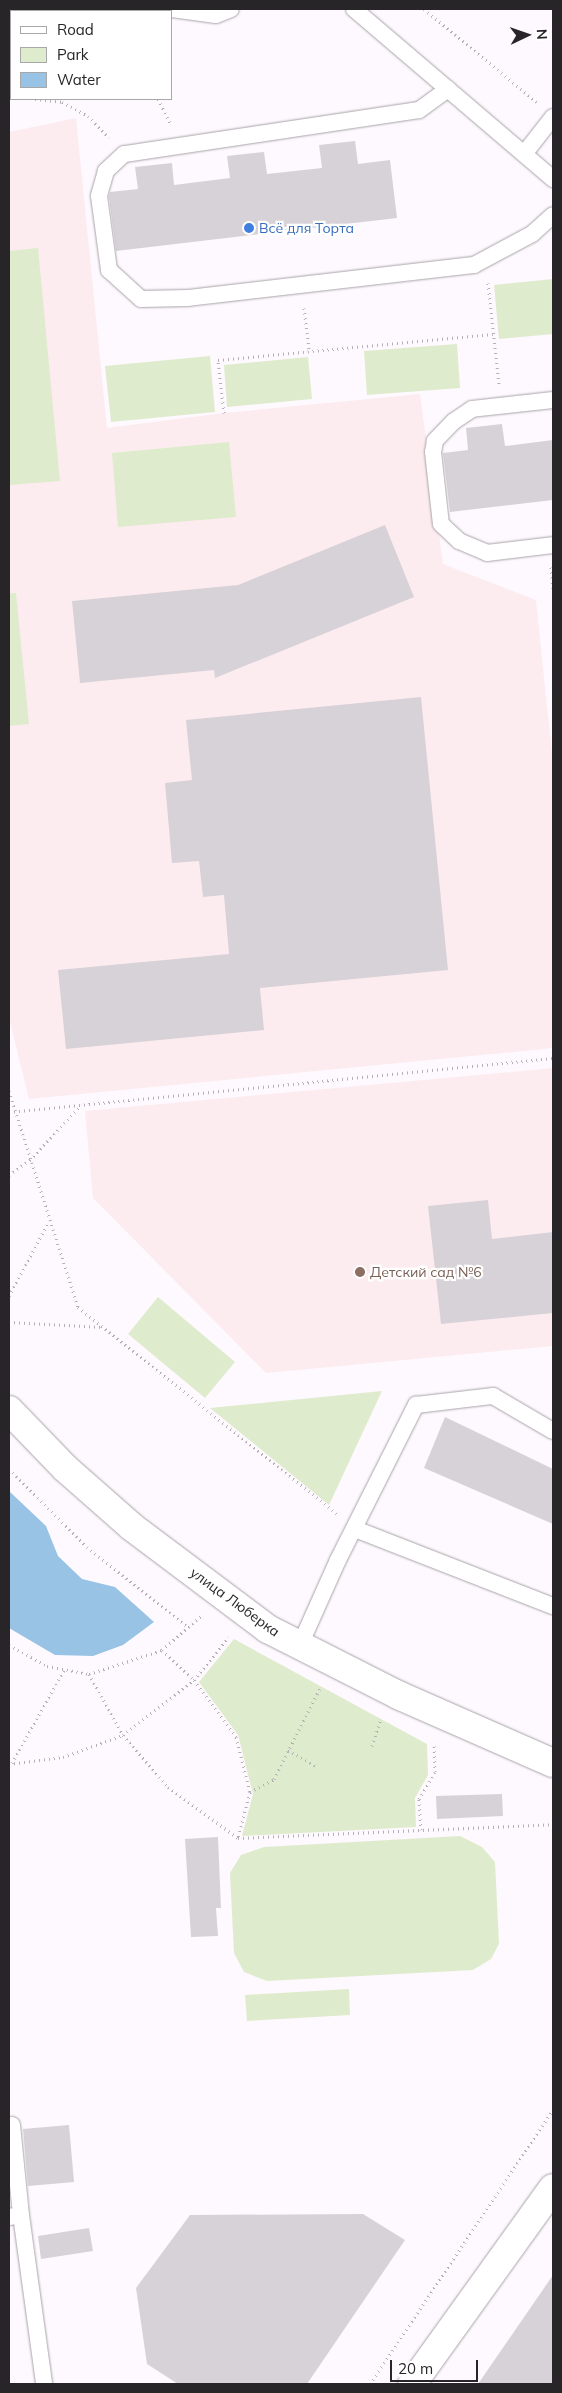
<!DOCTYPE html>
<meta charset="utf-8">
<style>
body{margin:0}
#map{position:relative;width:562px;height:2393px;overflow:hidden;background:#fef9fe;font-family:Mulish,sans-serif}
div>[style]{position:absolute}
.education>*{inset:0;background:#fdecef}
.green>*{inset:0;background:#dfebcd}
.water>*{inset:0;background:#98c3e5}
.building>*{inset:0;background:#d7d2d7}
.path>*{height:3px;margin-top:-1.5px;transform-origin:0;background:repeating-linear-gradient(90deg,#b4b0b4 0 1px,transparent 0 5px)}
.roads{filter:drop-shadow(0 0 1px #a8a3a8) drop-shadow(0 0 1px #a8a3a8)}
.lane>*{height:16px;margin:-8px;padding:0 8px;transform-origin:8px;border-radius:8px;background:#fff}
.street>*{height:28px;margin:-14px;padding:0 14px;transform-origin:14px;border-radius:14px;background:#fff}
.secondary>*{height:28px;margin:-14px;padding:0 14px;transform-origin:14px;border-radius:14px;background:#fff}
.dots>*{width:14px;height:14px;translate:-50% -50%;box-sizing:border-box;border:2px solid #fff;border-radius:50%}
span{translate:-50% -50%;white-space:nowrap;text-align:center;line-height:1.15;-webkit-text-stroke:4.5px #fff;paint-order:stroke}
.shop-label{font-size:14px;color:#366cbe}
.left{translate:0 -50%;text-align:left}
.education-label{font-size:14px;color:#785e54}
.street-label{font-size:14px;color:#272527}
.frame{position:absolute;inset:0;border:10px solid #272527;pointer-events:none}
.legend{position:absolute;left:10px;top:10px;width:162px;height:90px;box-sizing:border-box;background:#fff;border:1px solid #a9a8a9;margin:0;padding:6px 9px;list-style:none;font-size:15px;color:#272527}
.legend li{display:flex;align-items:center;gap:10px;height:25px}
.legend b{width:25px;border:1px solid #a9a8a9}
.north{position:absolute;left:502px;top:10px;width:50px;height:50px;-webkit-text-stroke:4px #fff;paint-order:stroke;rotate:87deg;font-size:14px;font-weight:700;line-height:20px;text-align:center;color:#272527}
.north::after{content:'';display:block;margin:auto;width:18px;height:22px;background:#272527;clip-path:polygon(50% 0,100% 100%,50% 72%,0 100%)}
.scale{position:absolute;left:390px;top:2360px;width:88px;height:22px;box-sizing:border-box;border:2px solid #272527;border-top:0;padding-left:6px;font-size:15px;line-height:18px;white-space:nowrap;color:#272527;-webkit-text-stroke:4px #fff;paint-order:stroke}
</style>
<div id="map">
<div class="education">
<i style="clip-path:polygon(76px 118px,107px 428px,224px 413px,420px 394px,443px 564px,536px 600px,553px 764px,553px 1048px,29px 1099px,9px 1018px,9px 132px)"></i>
<i style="clip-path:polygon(553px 1068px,553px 1346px,266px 1373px,93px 1198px,85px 1111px)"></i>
</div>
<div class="green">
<i style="clip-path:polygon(38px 248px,60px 481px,9px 485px,9px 251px)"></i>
<i style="clip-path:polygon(553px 279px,553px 334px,499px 339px,494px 285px)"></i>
<i style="clip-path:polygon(457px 344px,460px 388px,367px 395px,364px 351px)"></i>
<i style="clip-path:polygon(210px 356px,215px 412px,111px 422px,105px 366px)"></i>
<i style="clip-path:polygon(308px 357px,312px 399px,227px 407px,224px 365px)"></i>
<i style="clip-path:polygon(229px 442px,236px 517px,118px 527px,112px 453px)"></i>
<i style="clip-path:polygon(9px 593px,16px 593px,29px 724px,9px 726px)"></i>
<i style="clip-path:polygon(158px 1297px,235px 1362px,205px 1398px,128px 1334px)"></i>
<i style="clip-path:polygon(382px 1391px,329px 1505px,210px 1408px)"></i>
<i style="clip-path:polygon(234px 1639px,427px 1744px,428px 1775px,415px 1798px,416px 1827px,242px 1836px,253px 1794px,238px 1735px,199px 1682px)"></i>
<i style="clip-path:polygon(460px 1836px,482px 1847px,495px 1862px,499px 1944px,491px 1959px,473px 1970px,267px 1981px,244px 1972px,234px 1953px,230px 1873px,241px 1855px,264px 1847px)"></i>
<i style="clip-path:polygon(349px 1989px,350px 2015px,247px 2021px,245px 1995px)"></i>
</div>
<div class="water">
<i style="clip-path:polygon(9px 1491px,46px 1526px,58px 1556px,82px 1579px,115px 1587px,154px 1622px,123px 1645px,93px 1656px,55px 1655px,9px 1628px)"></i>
</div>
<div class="building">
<i style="clip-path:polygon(355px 141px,358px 164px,390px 160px,397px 218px,116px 251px,109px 197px,110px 192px,138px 189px,135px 167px,172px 163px,174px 185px,230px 178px,227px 156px,264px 152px,267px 174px,322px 168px,319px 145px)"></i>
<i style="clip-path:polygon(502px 424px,505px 446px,553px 440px,553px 500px,450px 512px,443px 453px,468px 450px,466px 428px)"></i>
<i style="clip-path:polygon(385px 525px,414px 597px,215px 678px,214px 670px,80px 683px,72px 601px,238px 585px)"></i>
<i style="clip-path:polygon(421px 697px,448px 970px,260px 988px,264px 1030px,66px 1049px,58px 970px,229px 954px,224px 895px,203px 897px,199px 861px,172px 863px,165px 783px,192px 780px,186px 720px)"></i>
<i style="clip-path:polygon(488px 1200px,492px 1239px,553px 1232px,553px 1313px,441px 1324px,428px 1206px)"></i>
<i style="clip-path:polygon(445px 1417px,553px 1469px,553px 1524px,424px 1468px)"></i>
<i style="clip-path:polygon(502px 1794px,503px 1816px,437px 1819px,436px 1796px)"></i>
<i style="clip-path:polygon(218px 1837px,221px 1908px,216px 1908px,218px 1936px,191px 1937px,185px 1839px)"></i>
<i style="clip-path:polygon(69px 2125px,74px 2182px,28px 2186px,23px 2129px)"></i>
<i style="clip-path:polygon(363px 2214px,405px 2240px,307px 2384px,178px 2384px,147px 2364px,136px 2288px,190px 2215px)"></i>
<i style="clip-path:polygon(89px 2228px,93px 2251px,41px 2259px,38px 2236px)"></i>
<i style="clip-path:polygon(553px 2275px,553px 2384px,478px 2384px)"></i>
</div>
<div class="path">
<i style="left:112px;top:9px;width:3px;rotate:45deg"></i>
<i style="left:424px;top:9px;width:146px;rotate:39.5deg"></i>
<i style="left:9px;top:95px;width:2px;rotate:27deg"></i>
<i style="left:35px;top:99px;width:27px;rotate:6deg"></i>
<i style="left:62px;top:102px;width:30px;rotate:28deg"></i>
<i style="left:88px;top:116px;width:30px;rotate:46deg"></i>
<i style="left:158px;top:99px;width:29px;rotate:63deg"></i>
<i style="left:488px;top:283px;width:102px;rotate:83.8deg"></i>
<i style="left:304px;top:308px;width:41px;rotate:83deg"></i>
<i style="left:224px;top:413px;width:53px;rotate:-96.5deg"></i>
<i style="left:218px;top:360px;width:276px;rotate:-5.4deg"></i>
<i style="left:551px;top:567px;width:24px;rotate:85deg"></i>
<i style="left:9px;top:1091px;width:227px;rotate:72.3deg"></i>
<i style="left:78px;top:1307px;width:332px;rotate:38.6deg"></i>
<i style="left:9px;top:1112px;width:547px;rotate:-5.67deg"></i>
<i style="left:9px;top:1175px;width:26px;rotate:-36deg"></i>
<i style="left:30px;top:1160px;width:75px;rotate:-47.2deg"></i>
<i style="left:9px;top:1296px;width:85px;rotate:-61.9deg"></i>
<i style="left:9px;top:1322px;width:94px;rotate:3deg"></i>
<i style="left:9px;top:1469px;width:110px;rotate:45deg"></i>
<i style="left:87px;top:1547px;width:129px;rotate:38.4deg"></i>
<i style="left:9px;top:1645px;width:43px;rotate:28.9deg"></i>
<i style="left:47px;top:1666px;width:43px;rotate:10.8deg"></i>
<i style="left:89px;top:1674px;width:77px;rotate:-18.2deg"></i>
<i style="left:162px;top:1650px;width:53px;rotate:-41.2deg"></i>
<i style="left:162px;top:1650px;width:44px;rotate:43.2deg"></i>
<i style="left:194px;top:1680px;width:71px;rotate:53.6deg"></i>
<i style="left:236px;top:1737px;width:57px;rotate:75.7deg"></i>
<i style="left:250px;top:1792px;width:48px;rotate:104.6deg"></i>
<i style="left:89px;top:1674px;width:70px;rotate:60.9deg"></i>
<i style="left:123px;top:1735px;width:69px;rotate:49.1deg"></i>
<i style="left:168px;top:1787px;width:87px;rotate:36.1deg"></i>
<i style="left:238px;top:1838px;width:315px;rotate:-2.5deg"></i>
<i style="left:372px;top:1746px;width:29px;rotate:-72deg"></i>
<i style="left:288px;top:1750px;width:32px;rotate:30deg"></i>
<i style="left:12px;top:1763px;width:107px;rotate:-60.8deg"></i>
<i style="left:9px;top:1764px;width:54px;rotate:-7.4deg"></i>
<i style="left:63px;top:1757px;width:64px;rotate:-20.1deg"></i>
<i style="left:123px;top:1735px;width:90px;rotate:-37.8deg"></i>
<i style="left:194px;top:1680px;width:55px;rotate:-50.9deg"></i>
<i style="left:250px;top:1792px;width:27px;rotate:-28deg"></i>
<i style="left:274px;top:1779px;width:102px;rotate:-63.2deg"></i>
<i style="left:421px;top:1830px;width:31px;rotate:-94deg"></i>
<i style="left:419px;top:1799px;width:31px;rotate:-59deg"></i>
<i style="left:435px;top:1772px;width:29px;rotate:-92deg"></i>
<i style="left:370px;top:2384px;width:329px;rotate:-56.3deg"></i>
</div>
<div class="roads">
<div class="lane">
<i style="left:172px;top:9px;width:44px;rotate:7.8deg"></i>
<i style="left:216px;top:15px;width:16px;rotate:-22deg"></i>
<i style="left:354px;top:9px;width:262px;rotate:40.5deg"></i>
<i style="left:9px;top:11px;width:21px;rotate:-5deg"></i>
<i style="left:448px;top:89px;width:36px;rotate:144deg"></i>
<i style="left:419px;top:110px;width:298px;rotate:171.5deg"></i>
<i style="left:124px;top:154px;width:25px;rotate:137deg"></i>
<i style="left:106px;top:171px;width:26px;rotate:106deg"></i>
<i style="left:99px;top:196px;width:75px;rotate:82.3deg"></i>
<i style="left:109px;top:270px;width:43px;rotate:42.2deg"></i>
<i style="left:141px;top:299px;width:47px;rotate:-1.2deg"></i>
<i style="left:188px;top:298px;width:288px;rotate:-6.6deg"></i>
<i style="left:474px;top:265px;width:66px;rotate:-28.1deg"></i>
<i style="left:532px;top:234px;width:28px;rotate:-42deg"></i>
<i style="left:524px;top:154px;width:47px;rotate:-51.9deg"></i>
<i style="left:553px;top:400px;width:81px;rotate:173.7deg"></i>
<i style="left:472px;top:409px;width:22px;rotate:146deg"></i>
<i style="left:454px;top:421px;width:28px;rotate:134deg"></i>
<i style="left:435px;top:441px;width:11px;rotate:100deg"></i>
<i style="left:433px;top:452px;width:72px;rotate:83.7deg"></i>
<i style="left:441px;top:524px;width:25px;rotate:43deg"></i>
<i style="left:459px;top:541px;width:30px;rotate:23deg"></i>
<i style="left:487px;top:553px;width:66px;rotate:-6.9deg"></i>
<i style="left:355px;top:1529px;width:212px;rotate:21.3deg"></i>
<i style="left:300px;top:1645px;width:93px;rotate:-65.9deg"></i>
<i style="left:338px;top:1560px;width:174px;rotate:-63.3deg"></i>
<i style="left:416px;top:1405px;width:78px;rotate:-6.7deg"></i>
<i style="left:493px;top:1396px;width:69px;rotate:30.3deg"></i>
<i style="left:12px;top:2125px;width:90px;rotate:84.3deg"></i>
<i style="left:9px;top:2217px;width:12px;rotate:-9deg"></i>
<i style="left:21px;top:2215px;width:171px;rotate:82.2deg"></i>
</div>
<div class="street">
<i style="left:9px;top:1410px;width:81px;rotate:46deg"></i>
<i style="left:65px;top:1468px;width:89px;rotate:41.4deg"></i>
<i style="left:132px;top:1527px;width:170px;rotate:36.9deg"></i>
<i style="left:268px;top:1629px;width:146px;rotate:26.9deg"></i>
<i style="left:398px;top:1695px;width:169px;rotate:23.7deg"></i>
</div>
<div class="secondary">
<i style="left:412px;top:2384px;width:241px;rotate:-54.3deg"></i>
</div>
</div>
<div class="dots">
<i style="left:249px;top:228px;background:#3f7fe0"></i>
<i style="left:360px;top:1272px;background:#8d6e63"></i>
</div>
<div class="shop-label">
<span class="left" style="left:259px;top:228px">Всё для Торта</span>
</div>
<div class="education-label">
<span class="left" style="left:370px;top:1272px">Детский сад №6</span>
</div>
<div class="street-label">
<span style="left:235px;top:1602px;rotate:36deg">улица Люберка</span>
</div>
<div class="frame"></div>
<ul class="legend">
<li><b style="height:6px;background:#fff"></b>Road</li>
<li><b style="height:14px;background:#dfebcd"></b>Park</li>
<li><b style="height:14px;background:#98c3e5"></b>Water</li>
</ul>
<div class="north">N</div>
<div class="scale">20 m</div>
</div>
